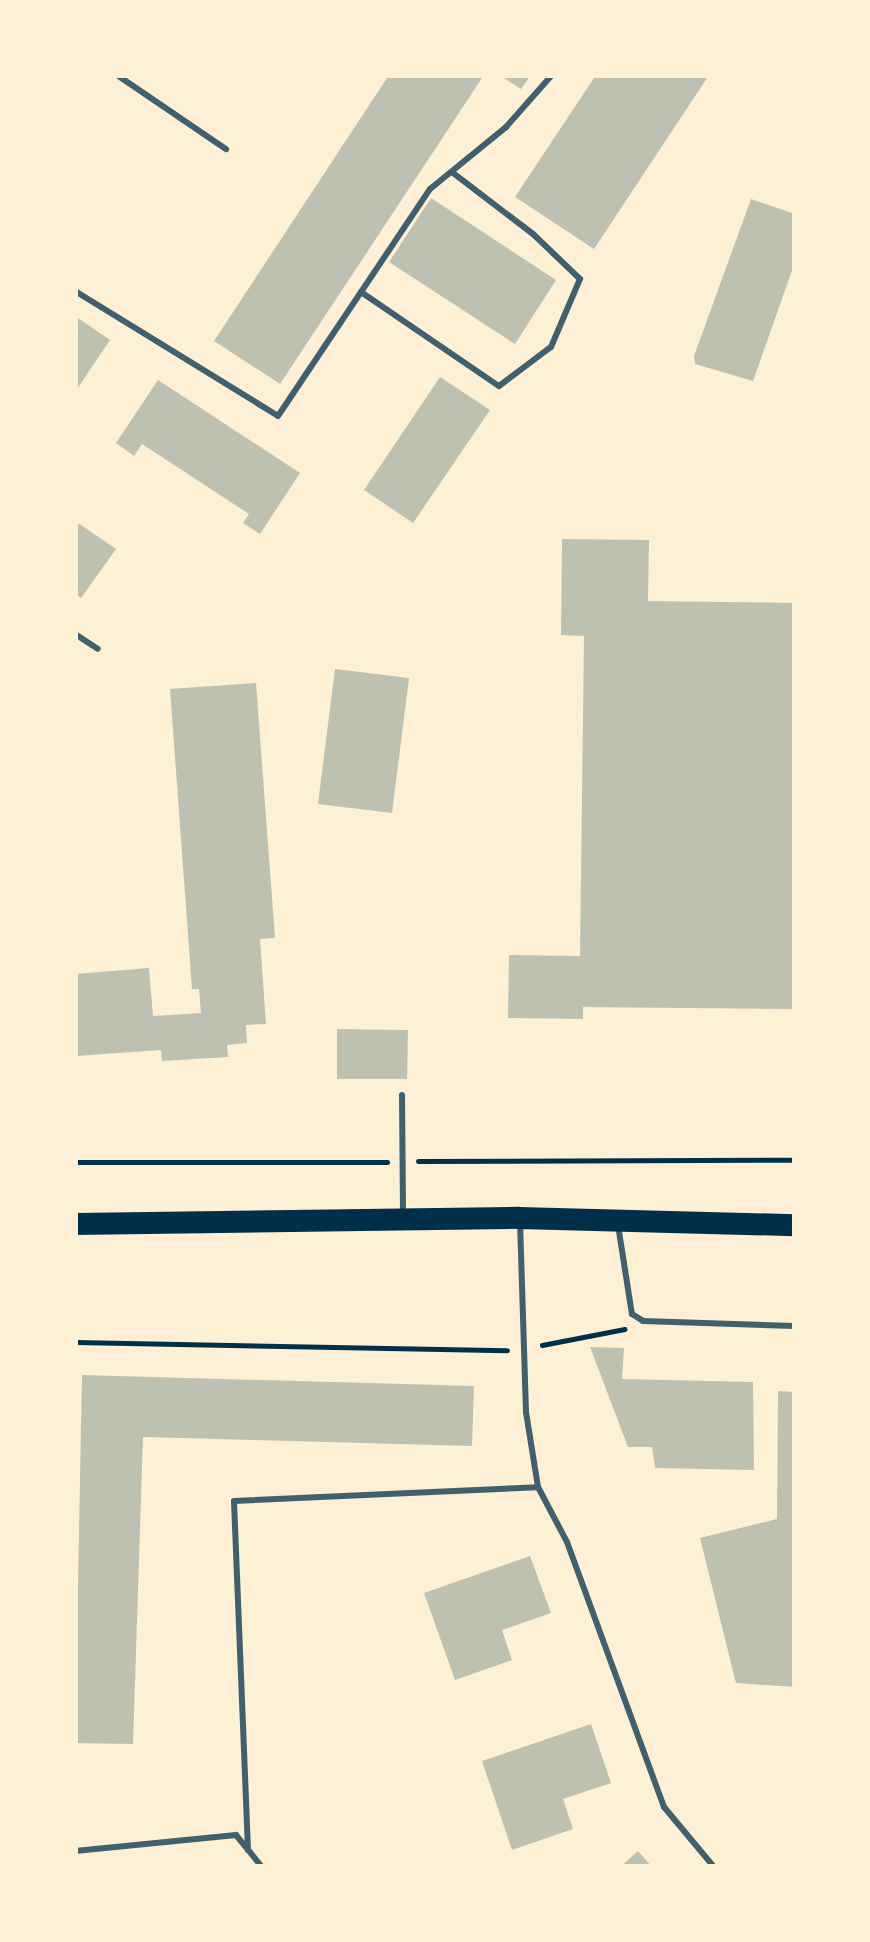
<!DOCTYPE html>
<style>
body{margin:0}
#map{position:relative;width:870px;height:1942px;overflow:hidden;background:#fdf0d5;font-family:Raleway,sans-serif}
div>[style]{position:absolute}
.building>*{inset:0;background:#bec0b2}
.path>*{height:5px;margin:-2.5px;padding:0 2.5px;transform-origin:2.5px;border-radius:2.5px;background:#003049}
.service>*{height:6px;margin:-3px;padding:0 3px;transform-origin:3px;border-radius:3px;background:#3f606c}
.primary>*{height:22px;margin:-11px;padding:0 11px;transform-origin:11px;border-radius:11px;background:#003049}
span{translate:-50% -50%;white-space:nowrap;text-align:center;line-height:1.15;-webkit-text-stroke:8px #fdf0d5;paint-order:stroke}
.frame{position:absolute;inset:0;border:78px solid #fdf0d5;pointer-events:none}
</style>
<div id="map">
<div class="building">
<i style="clip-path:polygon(389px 75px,484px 75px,280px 384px,214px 341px)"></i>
<i style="clip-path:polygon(499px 75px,531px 75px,521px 89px)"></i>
<i style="clip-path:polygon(596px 75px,709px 75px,594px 249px,515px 197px)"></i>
<i style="clip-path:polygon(431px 198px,556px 280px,515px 344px,389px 262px)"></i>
<i style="clip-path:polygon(751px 199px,795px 214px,795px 262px,753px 381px,695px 364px,694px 356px)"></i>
<i style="clip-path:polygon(75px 316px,110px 340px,75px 392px)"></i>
<i style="clip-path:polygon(440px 377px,490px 410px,413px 523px,364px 490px)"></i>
<i style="clip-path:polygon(158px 380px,300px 473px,260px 534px,243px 523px,249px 514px,142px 444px,134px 456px,116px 443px)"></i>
<i style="clip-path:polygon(75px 521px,116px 549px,81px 598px,75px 594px)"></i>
<i style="clip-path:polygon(562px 539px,649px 540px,648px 601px,795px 603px,795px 1009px,583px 1007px,583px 1019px,508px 1018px,509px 955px,580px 956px,584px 636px,561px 635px)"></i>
<i style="clip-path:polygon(335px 669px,409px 678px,392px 813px,318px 804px)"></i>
<i style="clip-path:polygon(256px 683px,275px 938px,260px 939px,266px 1024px,246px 1025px,247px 1043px,227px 1045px,228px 1057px,162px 1061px,161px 1050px,75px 1056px,75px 974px,149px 968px,153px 1016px,201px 1013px,199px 989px,192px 989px,170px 689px)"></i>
<i style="clip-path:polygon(337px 1029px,408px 1030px,407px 1079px,337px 1079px)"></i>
<i style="clip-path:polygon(590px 1347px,624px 1348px,622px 1379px,753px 1382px,754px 1470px,655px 1468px,652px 1447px,628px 1447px)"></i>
<i style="clip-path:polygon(82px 1375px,474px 1386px,472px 1446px,143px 1437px,133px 1744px,75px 1743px)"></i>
<i style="clip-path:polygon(778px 1391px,795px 1392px,795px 1687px,736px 1683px,700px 1538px,777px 1519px)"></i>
<i style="clip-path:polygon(530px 1556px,551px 1613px,502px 1630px,512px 1660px,455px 1680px,424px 1593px)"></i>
<i style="clip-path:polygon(591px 1724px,611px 1783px,563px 1799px,573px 1829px,512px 1850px,482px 1761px)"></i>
<i style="clip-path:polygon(638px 1851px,652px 1867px,620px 1867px)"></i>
</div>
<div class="path">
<i style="left:418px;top:1161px;width:377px;rotate:-0.2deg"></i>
<i style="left:75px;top:1162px;width:312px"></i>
<i style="left:75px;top:1342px;width:432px;rotate:1.1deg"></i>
<i style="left:542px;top:1345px;width:84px;rotate:-11deg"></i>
</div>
<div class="service">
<i style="left:117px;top:75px;width:132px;rotate:34.2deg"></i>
<i style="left:75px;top:291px;width:238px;rotate:31.6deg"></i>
<i style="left:278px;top:416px;width:273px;rotate:-56.2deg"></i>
<i style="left:430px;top:189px;width:98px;rotate:-39.2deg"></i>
<i style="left:506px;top:127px;width:69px;rotate:-48.5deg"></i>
<i style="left:361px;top:292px;width:167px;rotate:34.3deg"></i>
<i style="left:499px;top:386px;width:65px;rotate:-36.9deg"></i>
<i style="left:551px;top:347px;width:74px;rotate:-66.9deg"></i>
<i style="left:580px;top:279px;width:65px;rotate:-136.2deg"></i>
<i style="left:533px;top:234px;width:102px;rotate:-142.6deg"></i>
<i style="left:75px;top:634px;width:27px;rotate:33deg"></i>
<i style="left:402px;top:1095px;width:118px;rotate:89.5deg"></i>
<i style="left:618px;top:1225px;width:90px;rotate:81.1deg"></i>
<i style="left:632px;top:1314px;width:13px;rotate:32deg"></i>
<i style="left:643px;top:1321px;width:152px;rotate:1.9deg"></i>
<i style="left:538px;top:1487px;width:62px;rotate:62.2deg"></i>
<i style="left:567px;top:1542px;width:282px;rotate:69.9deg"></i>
<i style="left:664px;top:1807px;width:78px;rotate:50.2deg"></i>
<i style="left:248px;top:1850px;width:349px;rotate:-92.3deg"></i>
<i style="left:234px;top:1501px;width:304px;rotate:-2.6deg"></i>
<i style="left:538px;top:1487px;width:76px;rotate:-99.1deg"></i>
<i style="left:526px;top:1412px;width:188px;rotate:-91.8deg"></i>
<i style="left:75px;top:1851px;width:162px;rotate:-5.7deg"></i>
<i style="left:236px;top:1835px;width:41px;rotate:50.9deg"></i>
</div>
<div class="primary">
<i style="left:75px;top:1224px;width:444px;rotate:-0.8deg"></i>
<i style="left:519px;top:1218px;width:276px;rotate:1.5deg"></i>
</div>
<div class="frame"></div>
</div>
